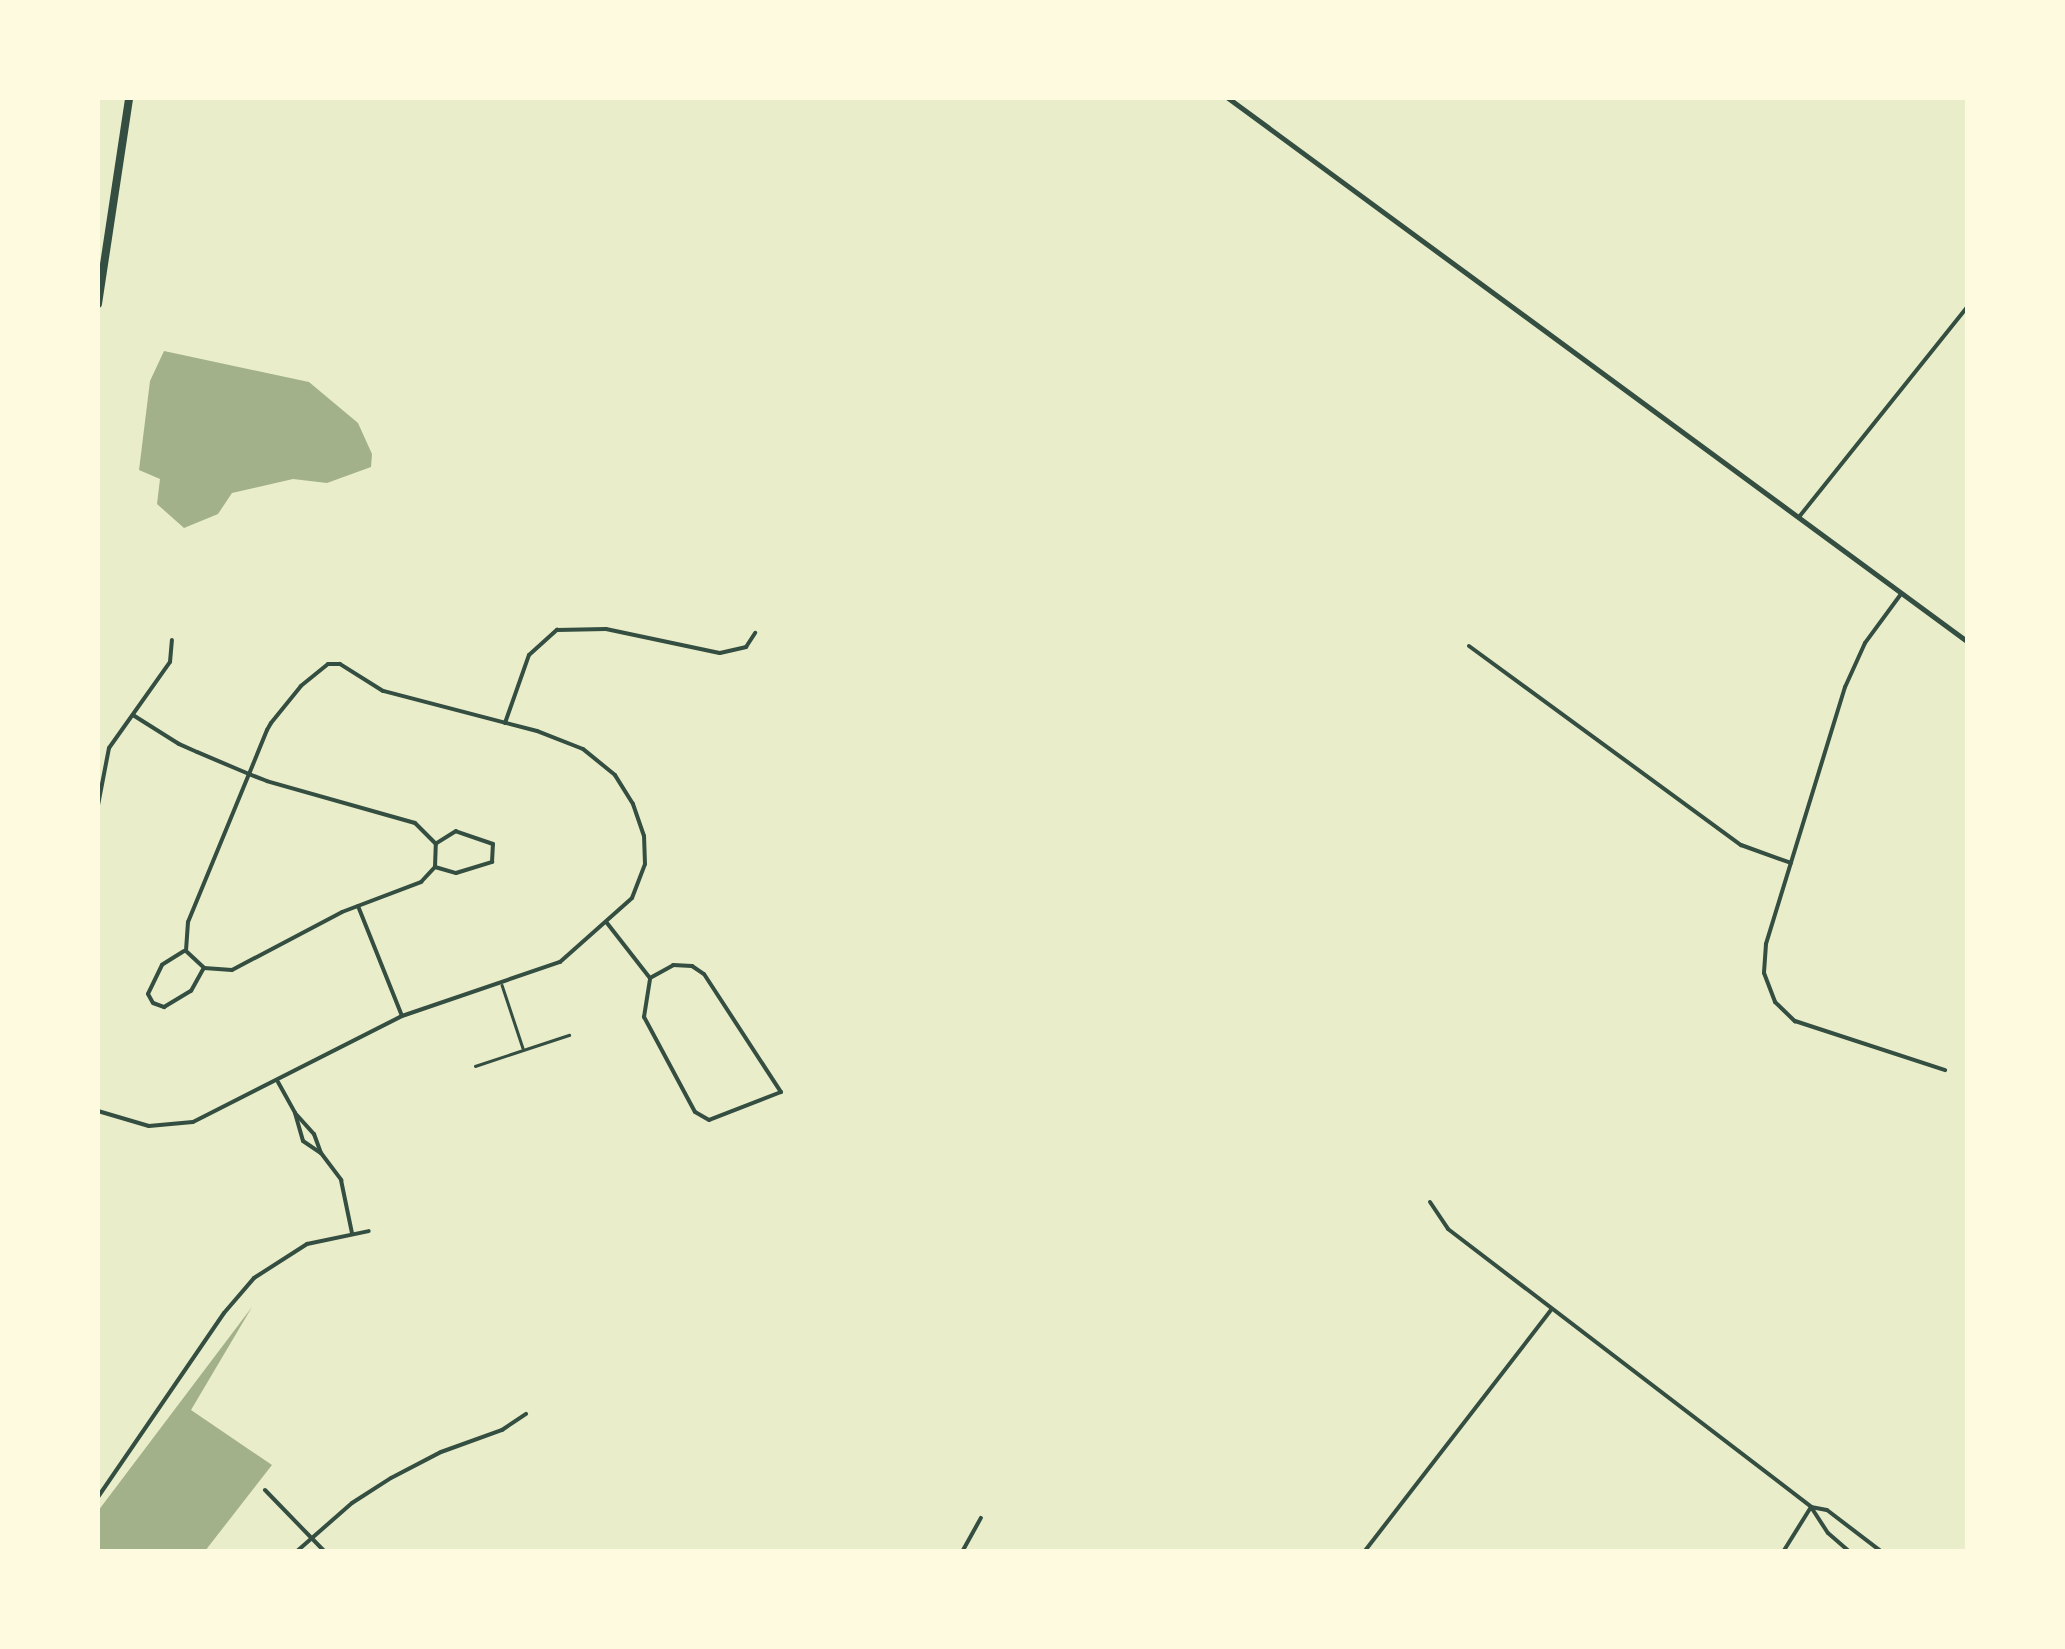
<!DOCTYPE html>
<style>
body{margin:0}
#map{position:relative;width:2065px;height:1649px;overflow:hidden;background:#e9edc9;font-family:Lora,serif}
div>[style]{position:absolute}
.water>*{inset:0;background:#a3b18a}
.service>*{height:2.5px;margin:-1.25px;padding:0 1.25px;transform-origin:1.25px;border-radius:1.25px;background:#344e41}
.minor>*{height:4px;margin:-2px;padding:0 2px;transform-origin:2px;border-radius:2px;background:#344e41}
.tertiary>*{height:5px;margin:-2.5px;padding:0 2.5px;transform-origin:2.5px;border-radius:2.5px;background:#344e41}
.motorway>*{height:8px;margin:-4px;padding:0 4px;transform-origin:4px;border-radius:4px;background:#344e41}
span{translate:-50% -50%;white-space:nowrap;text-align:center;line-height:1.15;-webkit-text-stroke:8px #fefae0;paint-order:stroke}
.frame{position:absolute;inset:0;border:100px solid #fefae0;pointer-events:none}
</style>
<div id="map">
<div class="water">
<i style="clip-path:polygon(164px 351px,309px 382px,358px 423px,372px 454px,371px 467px,327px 483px,293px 479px,232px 493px,218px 514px,184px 528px,157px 504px,160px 479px,139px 470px,150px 381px)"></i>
<i style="clip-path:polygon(252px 1307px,191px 1410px,272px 1465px,205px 1551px,98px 1551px,98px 1511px)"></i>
</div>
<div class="service">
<i style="left:502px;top:985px;width:66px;rotate:71.6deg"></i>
<i style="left:475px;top:1066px;width:99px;rotate:-18.3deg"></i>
</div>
<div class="minor">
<i style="left:1799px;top:517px;width:270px;rotate:-51.3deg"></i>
<i style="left:1901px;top:594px;width:61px;rotate:126.3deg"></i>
<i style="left:1865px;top:643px;width:48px;rotate:114.4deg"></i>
<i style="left:1845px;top:687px;width:269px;rotate:107.1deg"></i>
<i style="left:1766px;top:944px;width:29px;rotate:94deg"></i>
<i style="left:1764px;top:973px;width:31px;rotate:69deg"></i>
<i style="left:1775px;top:1002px;width:28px;rotate:44deg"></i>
<i style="left:1795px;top:1021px;width:158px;rotate:18.1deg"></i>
<i style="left:1469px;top:646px;width:337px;rotate:36.2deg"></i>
<i style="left:1741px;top:845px;width:53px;rotate:19.8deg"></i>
<i style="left:505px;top:723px;width:72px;rotate:-70.6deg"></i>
<i style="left:529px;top:655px;width:38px;rotate:-42deg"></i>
<i style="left:557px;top:630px;width:49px;rotate:-1.2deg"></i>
<i style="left:606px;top:629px;width:116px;rotate:11.9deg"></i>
<i style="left:720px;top:653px;width:27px;rotate:-13deg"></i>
<i style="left:746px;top:647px;width:17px;rotate:-57deg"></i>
<i style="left:98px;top:805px;width:58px;rotate:-79.1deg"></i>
<i style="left:109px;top:748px;width:105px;rotate:-54.7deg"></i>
<i style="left:170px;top:662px;width:22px;rotate:-85deg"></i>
<i style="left:435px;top:867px;width:22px;rotate:16deg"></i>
<i style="left:456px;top:873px;width:38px;rotate:-17deg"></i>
<i style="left:492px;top:862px;width:18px;rotate:-87deg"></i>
<i style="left:493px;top:844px;width:39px;rotate:-161deg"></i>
<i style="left:456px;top:831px;width:22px;rotate:148deg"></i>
<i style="left:358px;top:906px;width:118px;rotate:68.2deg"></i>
<i style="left:607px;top:923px;width:70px;rotate:52deg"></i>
<i style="left:184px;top:951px;width:26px;rotate:148deg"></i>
<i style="left:162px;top:965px;width:32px;rotate:116deg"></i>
<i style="left:148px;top:994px;width:10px;rotate:61deg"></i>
<i style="left:153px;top:1003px;width:12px;rotate:20deg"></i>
<i style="left:164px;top:1007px;width:31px;rotate:-31deg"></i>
<i style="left:191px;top:991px;width:26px;rotate:-61deg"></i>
<i style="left:673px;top:965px;width:19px;rotate:3deg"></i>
<i style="left:692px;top:966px;width:14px;rotate:34deg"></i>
<i style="left:704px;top:974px;width:141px;rotate:56.9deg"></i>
<i style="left:781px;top:1092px;width:77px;rotate:158.7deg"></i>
<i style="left:709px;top:1120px;width:16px;rotate:-150deg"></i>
<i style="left:695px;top:1112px;width:108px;rotate:-118.2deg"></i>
<i style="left:644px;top:1017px;width:39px;rotate:-81deg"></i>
<i style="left:650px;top:978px;width:26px;rotate:-29deg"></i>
<i style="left:278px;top:1082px;width:35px;rotate:61deg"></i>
<i style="left:295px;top:1113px;width:28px;rotate:48deg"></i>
<i style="left:314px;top:1134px;width:20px;rotate:70deg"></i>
<i style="left:98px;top:1111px;width:53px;rotate:16.4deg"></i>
<i style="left:149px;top:1126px;width:44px;rotate:-5.2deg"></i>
<i style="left:193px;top:1122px;width:234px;rotate:-26.9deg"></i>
<i style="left:402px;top:1016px;width:167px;rotate:-18.9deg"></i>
<i style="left:560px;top:962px;width:96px;rotate:-41.6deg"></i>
<i style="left:632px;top:898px;width:36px;rotate:-69deg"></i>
<i style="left:645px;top:864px;width:28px;rotate:-92deg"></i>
<i style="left:644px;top:836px;width:34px;rotate:-109deg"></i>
<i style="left:633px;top:804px;width:34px;rotate:-122deg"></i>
<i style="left:615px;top:775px;width:41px;rotate:-140.9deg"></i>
<i style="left:583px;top:749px;width:49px;rotate:-158.6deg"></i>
<i style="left:537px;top:731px;width:159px;rotate:-165.4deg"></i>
<i style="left:383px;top:691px;width:51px;rotate:-147.9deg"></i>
<i style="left:340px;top:664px;width:12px;rotate:180deg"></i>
<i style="left:328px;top:664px;width:35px;rotate:141deg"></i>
<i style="left:301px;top:686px;width:48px;rotate:129deg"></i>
<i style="left:271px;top:723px;width:8px;rotate:120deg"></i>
<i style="left:267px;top:730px;width:48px;rotate:112.2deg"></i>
<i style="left:249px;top:774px;width:160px;rotate:112.4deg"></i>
<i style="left:188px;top:922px;width:29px;rotate:94deg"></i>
<i style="left:186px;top:951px;width:25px;rotate:43deg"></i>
<i style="left:204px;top:968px;width:28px;rotate:4deg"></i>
<i style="left:232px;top:970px;width:124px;rotate:-27.8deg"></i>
<i style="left:342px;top:912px;width:85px;rotate:-20.8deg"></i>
<i style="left:421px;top:882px;width:21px;rotate:-47deg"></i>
<i style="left:435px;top:867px;width:23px;rotate:-88deg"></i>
<i style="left:436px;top:844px;width:30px;rotate:-135deg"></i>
<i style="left:415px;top:823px;width:154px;rotate:-164.2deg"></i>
<i style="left:267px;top:781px;width:19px;rotate:-159deg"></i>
<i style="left:249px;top:774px;width:56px;rotate:-157.1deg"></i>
<i style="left:197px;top:752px;width:20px;rotate:-156deg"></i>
<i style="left:179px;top:744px;width:54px;rotate:-147.8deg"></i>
<i style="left:295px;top:1113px;width:29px;rotate:74deg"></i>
<i style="left:303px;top:1141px;width:22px;rotate:34deg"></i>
<i style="left:321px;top:1153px;width:34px;rotate:53deg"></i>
<i style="left:341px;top:1180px;width:54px;rotate:78.3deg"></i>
<i style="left:1430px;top:1202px;width:32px;rotate:56deg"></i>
<i style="left:1448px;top:1229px;width:457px;rotate:37.4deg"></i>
<i style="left:1811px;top:1507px;width:31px;rotate:57deg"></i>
<i style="left:1828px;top:1533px;width:29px;rotate:41deg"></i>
<i style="left:265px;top:1490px;width:86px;rotate:45.9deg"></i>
<i style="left:98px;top:1497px;width:223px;rotate:-55.6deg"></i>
<i style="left:224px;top:1313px;width:46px;rotate:-49.4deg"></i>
<i style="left:254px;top:1278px;width:63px;rotate:-32.7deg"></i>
<i style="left:307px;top:1244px;width:63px;rotate:-11.8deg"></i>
<i style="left:1811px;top:1507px;width:16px;rotate:11deg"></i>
<i style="left:1827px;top:1510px;width:69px;rotate:37.4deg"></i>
<i style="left:296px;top:1552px;width:74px;rotate:-41.2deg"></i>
<i style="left:352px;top:1503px;width:46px;rotate:-32.7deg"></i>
<i style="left:391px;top:1478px;width:56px;rotate:-27.5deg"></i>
<i style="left:441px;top:1452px;width:65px;rotate:-19.8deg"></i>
<i style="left:502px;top:1430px;width:29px;rotate:-34deg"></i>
<i style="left:732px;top:1552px;width:9px"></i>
<i style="left:962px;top:1552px;width:39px;rotate:-61deg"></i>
<i style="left:1364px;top:1552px;width:307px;rotate:-52.3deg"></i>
<i style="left:1783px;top:1552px;width:53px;rotate:-58.1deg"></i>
</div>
<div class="tertiary">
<i style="left:1228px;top:98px;width:918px;rotate:36.32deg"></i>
</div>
<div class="motorway">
<i style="left:98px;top:304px;width:208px;rotate:-81.4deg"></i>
</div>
<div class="frame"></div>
</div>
